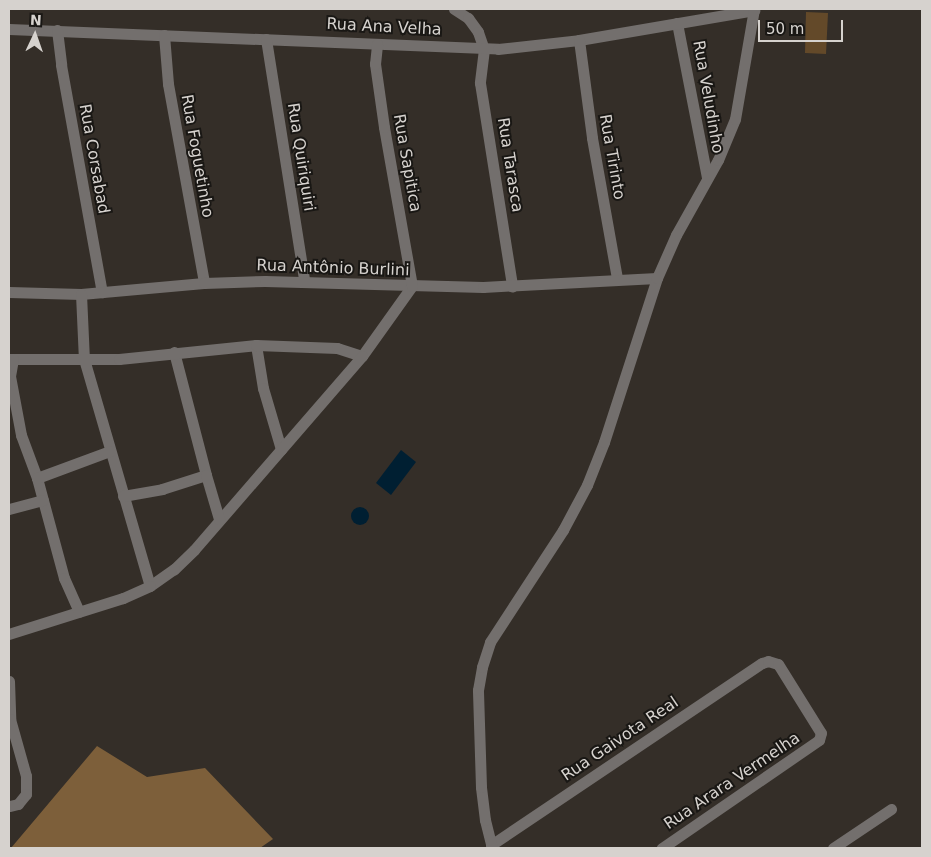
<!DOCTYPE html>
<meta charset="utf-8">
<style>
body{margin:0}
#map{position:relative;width:931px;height:857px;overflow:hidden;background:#342e28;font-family:"DejaVu Sans",sans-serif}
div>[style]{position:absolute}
.green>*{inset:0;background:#634929}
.forest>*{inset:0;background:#7d5f3a}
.water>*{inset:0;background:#001f32}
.round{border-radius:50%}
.minor>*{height:11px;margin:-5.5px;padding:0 5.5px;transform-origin:5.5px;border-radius:5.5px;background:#736f6d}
span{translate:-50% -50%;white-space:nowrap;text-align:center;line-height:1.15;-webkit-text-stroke:4px #191714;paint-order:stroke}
.street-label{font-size:16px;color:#d6d2ce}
.frame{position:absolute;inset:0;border:10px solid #d6d2ce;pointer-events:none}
.north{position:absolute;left:10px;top:10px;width:50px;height:50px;-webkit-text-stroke:4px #191714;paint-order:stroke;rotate:3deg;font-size:14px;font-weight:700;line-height:20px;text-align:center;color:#d6d2ce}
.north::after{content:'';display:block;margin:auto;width:18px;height:22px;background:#d6d2ce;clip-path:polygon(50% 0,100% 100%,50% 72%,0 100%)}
.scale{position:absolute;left:758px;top:20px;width:85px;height:22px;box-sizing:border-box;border:2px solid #d6d2ce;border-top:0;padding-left:6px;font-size:15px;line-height:18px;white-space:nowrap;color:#d6d2ce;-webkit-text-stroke:4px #191714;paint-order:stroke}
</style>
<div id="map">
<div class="green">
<i style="clip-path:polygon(806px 12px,828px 13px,826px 54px,805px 53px)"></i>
</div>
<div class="forest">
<i style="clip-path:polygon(97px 746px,147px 777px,205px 768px,273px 839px,260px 848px,11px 848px)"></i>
</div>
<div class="water">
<i style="clip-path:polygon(401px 450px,416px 462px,391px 495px,376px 483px)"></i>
<i class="round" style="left:351px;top:507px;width:18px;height:18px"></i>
</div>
<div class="minor">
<i style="left:454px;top:9px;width:17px;rotate:33deg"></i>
<i style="left:468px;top:18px;width:17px;rotate:54deg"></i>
<i style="left:478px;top:32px;width:18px;rotate:71deg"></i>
<i style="left:484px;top:49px;width:34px;rotate:97deg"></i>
<i style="left:480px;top:83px;width:206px;rotate:81deg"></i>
<i style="left:677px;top:23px;width:157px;rotate:79deg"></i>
<i style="left:9px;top:29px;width:489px;rotate:2.3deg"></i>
<i style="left:498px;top:49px;width:81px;rotate:-6.3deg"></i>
<i style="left:579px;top:40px;width:178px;rotate:-9.7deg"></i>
<i style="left:57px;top:30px;width:35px;rotate:83deg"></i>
<i style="left:61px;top:65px;width:231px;rotate:79.8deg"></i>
<i style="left:164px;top:35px;width:49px;rotate:85.3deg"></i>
<i style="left:168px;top:84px;width:202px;rotate:79.7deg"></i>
<i style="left:266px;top:39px;width:244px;rotate:81deg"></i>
<i style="left:579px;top:40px;width:99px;rotate:82.4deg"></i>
<i style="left:592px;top:138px;width:142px;rotate:79.9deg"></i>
<i style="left:9px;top:292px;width:72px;rotate:1.6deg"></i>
<i style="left:81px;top:294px;width:123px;rotate:-5.1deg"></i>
<i style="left:204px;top:283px;width:61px;rotate:-1.9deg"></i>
<i style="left:265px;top:281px;width:218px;rotate:1.6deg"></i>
<i style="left:483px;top:287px;width:174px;rotate:-3deg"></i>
<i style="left:81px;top:294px;width:65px;rotate:87.4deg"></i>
<i style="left:84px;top:359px;width:236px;rotate:73.8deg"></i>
<i style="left:256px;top:345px;width:44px;rotate:80.8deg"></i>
<i style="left:263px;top:388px;width:64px;rotate:73.6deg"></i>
<i style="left:174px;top:352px;width:127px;rotate:75.4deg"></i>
<i style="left:362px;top:356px;width:86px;rotate:-54.5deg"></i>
<i style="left:412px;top:286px;width:161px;rotate:-100deg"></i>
<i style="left:384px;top:127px;width:64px;rotate:-98.1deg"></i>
<i style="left:375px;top:64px;width:20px;rotate:-84deg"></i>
<i style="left:9px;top:359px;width:110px"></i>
<i style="left:119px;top:359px;width:138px;rotate:-5.8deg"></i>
<i style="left:256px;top:345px;width:81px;rotate:2.1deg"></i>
<i style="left:337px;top:348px;width:26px;rotate:18deg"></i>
<i style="left:362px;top:356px;width:257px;rotate:130.9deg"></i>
<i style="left:194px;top:550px;width:28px;rotate:136deg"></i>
<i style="left:174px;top:569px;width:29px;rotate:145deg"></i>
<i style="left:150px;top:586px;width:30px;rotate:156deg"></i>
<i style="left:123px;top:598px;width:120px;rotate:162.5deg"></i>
<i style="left:13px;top:359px;width:17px;rotate:100deg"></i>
<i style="left:10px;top:376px;width:60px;rotate:79.4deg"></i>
<i style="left:21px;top:435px;width:46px;rotate:69.6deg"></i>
<i style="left:37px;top:478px;width:104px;rotate:74.9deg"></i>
<i style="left:64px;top:578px;width:37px;rotate:66deg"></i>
<i style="left:37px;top:478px;width:78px;rotate:-20.3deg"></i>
<i style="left:123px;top:496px;width:40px;rotate:-10deg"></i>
<i style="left:162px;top:489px;width:46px;rotate:-17.7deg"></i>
<i style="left:206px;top:475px;width:46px;rotate:73.5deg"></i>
<i style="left:9px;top:509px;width:35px;rotate:-15deg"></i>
<i style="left:9px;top:681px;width:38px;rotate:88deg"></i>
<i style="left:10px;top:719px;width:59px;rotate:74.3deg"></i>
<i style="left:26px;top:776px;width:18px;rotate:90deg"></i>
<i style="left:26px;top:794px;width:13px;rotate:129deg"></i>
<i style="left:18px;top:804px;width:9px;rotate:167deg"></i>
<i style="left:491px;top:845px;width:326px;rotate:-33.9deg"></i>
<i style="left:762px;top:663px;width:6px;rotate:-18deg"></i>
<i style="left:768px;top:661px;width:10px;rotate:17deg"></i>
<i style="left:778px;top:664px;width:81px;rotate:58.1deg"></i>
<i style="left:821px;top:733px;width:7px;rotate:106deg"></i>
<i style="left:819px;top:740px;width:191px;rotate:145.5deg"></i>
<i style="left:492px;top:848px;width:29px;rotate:-104deg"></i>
<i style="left:485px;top:820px;width:33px;rotate:-97deg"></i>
<i style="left:481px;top:787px;width:97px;rotate:-91.8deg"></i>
<i style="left:478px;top:690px;width:23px;rotate:-80deg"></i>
<i style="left:482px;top:667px;width:26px;rotate:-72deg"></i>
<i style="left:490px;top:642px;width:134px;rotate:-56.9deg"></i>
<i style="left:563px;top:530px;width:51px;rotate:-61.9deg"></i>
<i style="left:587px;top:485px;width:46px;rotate:-68.4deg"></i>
<i style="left:604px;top:442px;width:172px;rotate:-72.1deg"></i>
<i style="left:657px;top:278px;width:47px;rotate:-66.2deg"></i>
<i style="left:676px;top:235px;width:86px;rotate:-60.8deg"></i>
<i style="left:718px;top:160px;width:44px;rotate:-67.5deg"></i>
<i style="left:735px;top:119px;width:112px;rotate:-80.2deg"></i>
<i style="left:833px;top:848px;width:70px;rotate:-33.9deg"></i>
</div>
<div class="street-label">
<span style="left:384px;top:27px;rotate:3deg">Rua Ana Velha</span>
<span style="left:708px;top:97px;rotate:80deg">Rua Veludinho</span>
<span style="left:197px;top:156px;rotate:80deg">Rua Foguetinho</span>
<span style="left:301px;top:157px;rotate:81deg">Rua Quiriquiri</span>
<span style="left:612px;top:157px;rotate:80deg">Rua Tirinto</span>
<span style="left:94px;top:159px;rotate:80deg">Rua Corsabad</span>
<span style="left:407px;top:163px;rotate:80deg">Rua Sapitica</span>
<span style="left:510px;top:165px;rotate:81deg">Rua Tarasca</span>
<span style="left:333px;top:268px;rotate:2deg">Rua Antônio Burlini</span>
<span style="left:620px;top:739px;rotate:-34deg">Rua Gaivota Real</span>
<span style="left:732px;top:781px;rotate:-34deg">Rua Arara Vermelha</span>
</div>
<div class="frame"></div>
<div class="north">N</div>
<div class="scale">50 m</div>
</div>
